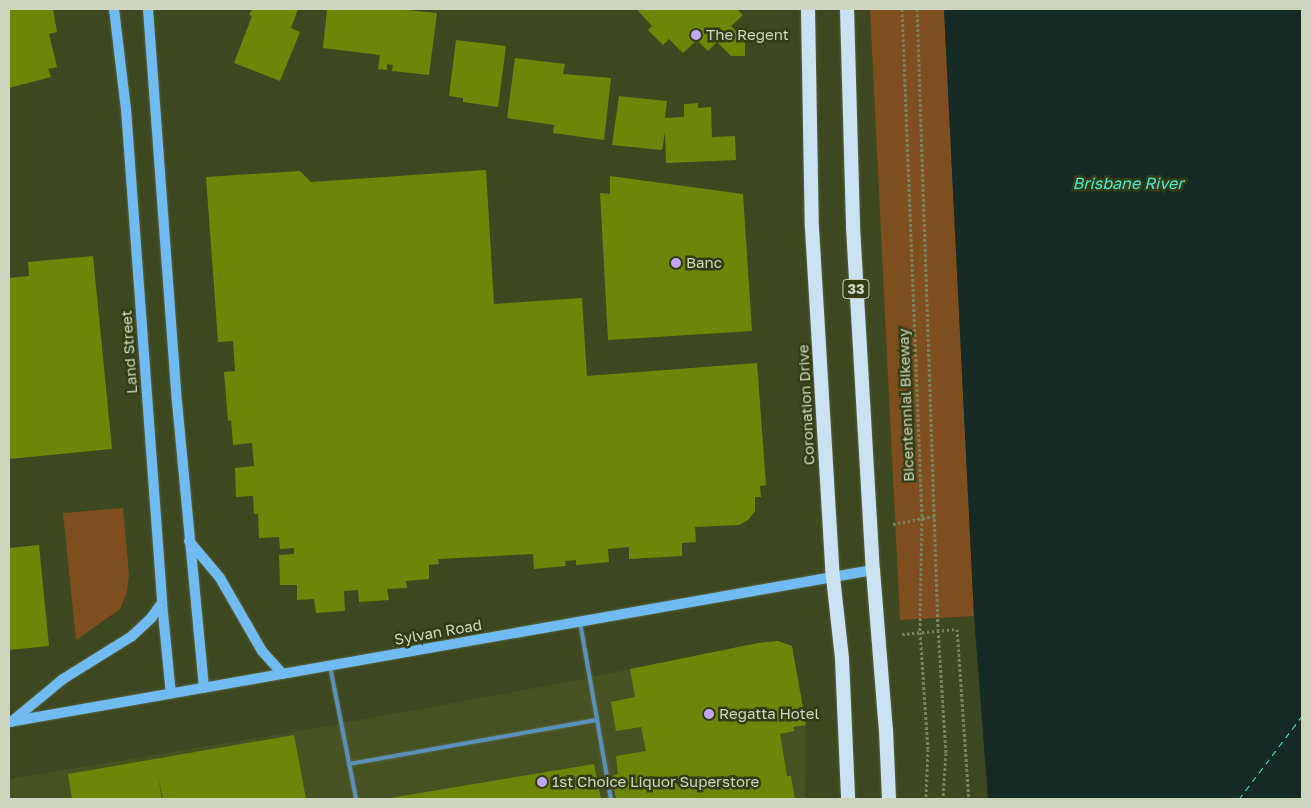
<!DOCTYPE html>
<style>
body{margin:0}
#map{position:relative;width:1311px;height:808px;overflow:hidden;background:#3d4820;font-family:"Golos Text",sans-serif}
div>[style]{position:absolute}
.built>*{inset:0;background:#465222}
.green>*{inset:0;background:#7f4e1e}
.water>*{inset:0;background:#152925}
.ferry>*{height:1px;margin-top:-0.5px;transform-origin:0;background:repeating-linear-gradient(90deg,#4be9d2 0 6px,transparent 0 11px)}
.building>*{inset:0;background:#6e8608}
.path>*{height:3px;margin-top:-1.5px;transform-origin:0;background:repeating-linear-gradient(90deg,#788160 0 2.5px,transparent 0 5px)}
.roads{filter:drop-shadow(0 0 1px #5a6440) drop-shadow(0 0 1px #5a6440)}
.service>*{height:4px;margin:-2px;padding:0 2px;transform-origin:2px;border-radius:2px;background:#5791bc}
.secondary>*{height:10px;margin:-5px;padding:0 5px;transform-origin:5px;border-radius:5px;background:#70bbf1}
.trunk>*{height:14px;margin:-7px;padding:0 7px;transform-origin:7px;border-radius:7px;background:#cbe2f3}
.dots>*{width:14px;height:14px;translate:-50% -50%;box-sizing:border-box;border:2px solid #333d15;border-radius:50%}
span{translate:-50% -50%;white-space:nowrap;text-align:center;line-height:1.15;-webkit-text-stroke:5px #333d15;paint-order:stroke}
.shield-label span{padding:1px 4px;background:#333d15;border:1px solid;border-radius:4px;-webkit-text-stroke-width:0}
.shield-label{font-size:14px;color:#ced5bf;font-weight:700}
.poi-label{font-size:15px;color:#ced5bf}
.left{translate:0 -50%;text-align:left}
.street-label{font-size:15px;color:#ced5bf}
.water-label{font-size:16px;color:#4be9d2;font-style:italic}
.frame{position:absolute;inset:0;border:10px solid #ced5bf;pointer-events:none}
</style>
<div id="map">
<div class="built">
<i style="clip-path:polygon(778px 641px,792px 646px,806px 725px,805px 799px,9px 799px,9px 781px,15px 778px,299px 731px,573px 681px,758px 643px)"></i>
</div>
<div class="green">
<i style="clip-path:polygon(870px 9px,944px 9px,974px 616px,900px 620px)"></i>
<i style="clip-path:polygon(123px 508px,129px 575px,127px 592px,120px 609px,76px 640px,63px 513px)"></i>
</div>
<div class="water">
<i style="clip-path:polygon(944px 9px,1302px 9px,1302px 799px,988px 799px,974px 616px)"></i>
</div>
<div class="ferry">
<i style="left:1239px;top:799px;width:104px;rotate:-52.8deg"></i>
</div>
<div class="building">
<i style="clip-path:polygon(9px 9px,53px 9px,57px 32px,49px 34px,57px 67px,48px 69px,51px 77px,9px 88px)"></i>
<i style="clip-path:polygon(252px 9px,298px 9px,291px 28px,300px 32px,280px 81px,234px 63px,252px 16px,249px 15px)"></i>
<i style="clip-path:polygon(327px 9px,396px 9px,437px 13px,429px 75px,392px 71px,393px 65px,387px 64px,387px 70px,378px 69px,380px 55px,323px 48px)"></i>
<i style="clip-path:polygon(640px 9px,737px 9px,743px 15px,731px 26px,745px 41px,745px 56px,731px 56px,717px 42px,708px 51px,697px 40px,683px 53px,669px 39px,663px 45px,648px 30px,652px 26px,638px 11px)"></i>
<i style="clip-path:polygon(456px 40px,506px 46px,498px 107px,463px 102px,463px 98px,449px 96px)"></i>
<i style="clip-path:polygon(515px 58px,565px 64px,563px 74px,611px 78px,604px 140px,553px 133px,554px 125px,507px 118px)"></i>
<i style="clip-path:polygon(619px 96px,667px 101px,665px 118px,684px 117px,684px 104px,698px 103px,698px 108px,711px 107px,712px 137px,735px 136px,736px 160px,666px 163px,665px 132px,662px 150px,612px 145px)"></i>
<i style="clip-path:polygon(486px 170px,494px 304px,582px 298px,587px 376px,757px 363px,766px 485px,760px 486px,761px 497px,755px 497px,755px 511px,748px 520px,739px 525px,695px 527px,696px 542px,682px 543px,682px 556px,629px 559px,629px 547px,608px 549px,609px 562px,576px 565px,576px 560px,565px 561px,566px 566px,534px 569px,533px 554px,438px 559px,439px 564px,429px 565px,429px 579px,406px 581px,407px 588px,387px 589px,389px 600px,359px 602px,358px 590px,344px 591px,345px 611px,316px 613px,314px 599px,297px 600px,297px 585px,280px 585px,279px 555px,294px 554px,294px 548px,280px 549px,279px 537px,259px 538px,258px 514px,254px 514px,253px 496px,236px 497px,235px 468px,254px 466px,252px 443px,233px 445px,231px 420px,228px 421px,224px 372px,235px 371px,233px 341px,218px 342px,206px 177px,300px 171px,311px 182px)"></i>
<i style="clip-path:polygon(610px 176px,743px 194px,752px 331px,608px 340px,600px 193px,610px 194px)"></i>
<i style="clip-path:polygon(93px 256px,112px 449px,9px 459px,9px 278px,29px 276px,28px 262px)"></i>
<i style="clip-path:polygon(39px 545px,49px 646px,9px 650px,9px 548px)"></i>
<i style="clip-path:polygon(778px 641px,792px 646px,806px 725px,793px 727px,794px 731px,780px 734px,787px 776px,791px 776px,795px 799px,616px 799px,612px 776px,618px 774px,616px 756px,646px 751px,641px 727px,616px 731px,611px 702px,635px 697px,630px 669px,758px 643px)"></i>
<i style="clip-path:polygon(294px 735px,306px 799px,163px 799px,158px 775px,162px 799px,72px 799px,68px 774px)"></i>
<i style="clip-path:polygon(594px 764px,601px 799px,390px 799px,390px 798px)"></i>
</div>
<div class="path">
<i style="left:902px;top:9px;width:509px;rotate:87.75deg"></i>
<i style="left:922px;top:518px;width:114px;rotate:91deg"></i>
<i style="left:920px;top:632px;width:117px;rotate:86.1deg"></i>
<i style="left:928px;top:749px;width:50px;rotate:92.3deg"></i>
<i style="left:917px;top:9px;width:621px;rotate:88.06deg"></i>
<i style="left:938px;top:630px;width:123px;rotate:86.3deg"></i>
<i style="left:946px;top:753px;width:46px;rotate:93.7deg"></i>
<i style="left:893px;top:524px;width:43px;rotate:-10.8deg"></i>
<i style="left:902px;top:634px;width:55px;rotate:-5.2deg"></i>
<i style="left:957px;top:629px;width:170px;rotate:86deg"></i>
</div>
<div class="roads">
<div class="service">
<i style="left:580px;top:622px;width:180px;rotate:80.1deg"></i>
<i style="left:330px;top:666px;width:136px;rotate:78.9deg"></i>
<i style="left:349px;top:764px;width:252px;rotate:-10.1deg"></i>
</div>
<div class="secondary">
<i style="left:114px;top:9px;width:101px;rotate:83.2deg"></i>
<i style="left:126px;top:109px;width:495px;rotate:85.8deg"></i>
<i style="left:162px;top:603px;width:91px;rotate:84.4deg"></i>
<i style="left:148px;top:9px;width:394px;rotate:85.8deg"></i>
<i style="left:177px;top:402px;width:287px;rotate:84.6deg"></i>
<i style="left:189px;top:541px;width:48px;rotate:50deg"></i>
<i style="left:220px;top:578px;width:84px;rotate:60.1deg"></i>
<i style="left:262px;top:651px;width:31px;rotate:48deg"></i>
<i style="left:9px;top:722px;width:877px;rotate:-9.98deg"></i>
<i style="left:11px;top:722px;width:67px;rotate:-39.6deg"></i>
<i style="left:63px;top:679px;width:81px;rotate:-31.9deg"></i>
<i style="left:132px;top:636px;width:26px;rotate:-43deg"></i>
<i style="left:151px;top:618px;width:19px;rotate:-54deg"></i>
</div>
<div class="trunk">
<i style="left:808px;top:9px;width:219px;rotate:89deg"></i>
<i style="left:812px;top:228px;width:350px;rotate:86.6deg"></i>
<i style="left:833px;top:577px;width:82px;rotate:83.7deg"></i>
<i style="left:842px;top:659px;width:140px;rotate:87.5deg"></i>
<i style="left:847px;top:9px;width:218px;rotate:88.4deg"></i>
<i style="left:853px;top:227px;width:344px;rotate:86.7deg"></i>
<i style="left:873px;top:570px;width:161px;rotate:85.4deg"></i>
<i style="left:886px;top:730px;width:69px;rotate:87.5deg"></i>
</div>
</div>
<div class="dots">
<i style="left:696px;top:35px;background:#c3a7f2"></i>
<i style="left:676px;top:263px;background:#c3a7f2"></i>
<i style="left:709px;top:714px;background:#c3a7f2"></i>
<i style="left:542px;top:782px;background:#c3a7f2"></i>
</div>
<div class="shield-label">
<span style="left:856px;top:289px">33</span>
</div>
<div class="poi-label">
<span class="left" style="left:706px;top:35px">The Regent</span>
<span class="left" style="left:686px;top:263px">Banc</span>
<span class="left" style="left:719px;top:714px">Regatta Hotel</span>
<span class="left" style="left:552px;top:782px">1st Choice Liquor Superstore</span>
</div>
<div class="street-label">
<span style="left:129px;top:352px;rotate:-94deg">Land Street</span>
<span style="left:806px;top:405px;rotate:-93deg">Coronation Drive</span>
<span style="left:906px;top:405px;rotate:-92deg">Bicentennial Bikeway</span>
<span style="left:438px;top:632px;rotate:-10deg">Sylvan Road</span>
</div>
<div class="water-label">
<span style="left:1128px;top:183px">Brisbane River</span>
</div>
<div class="frame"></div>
</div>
